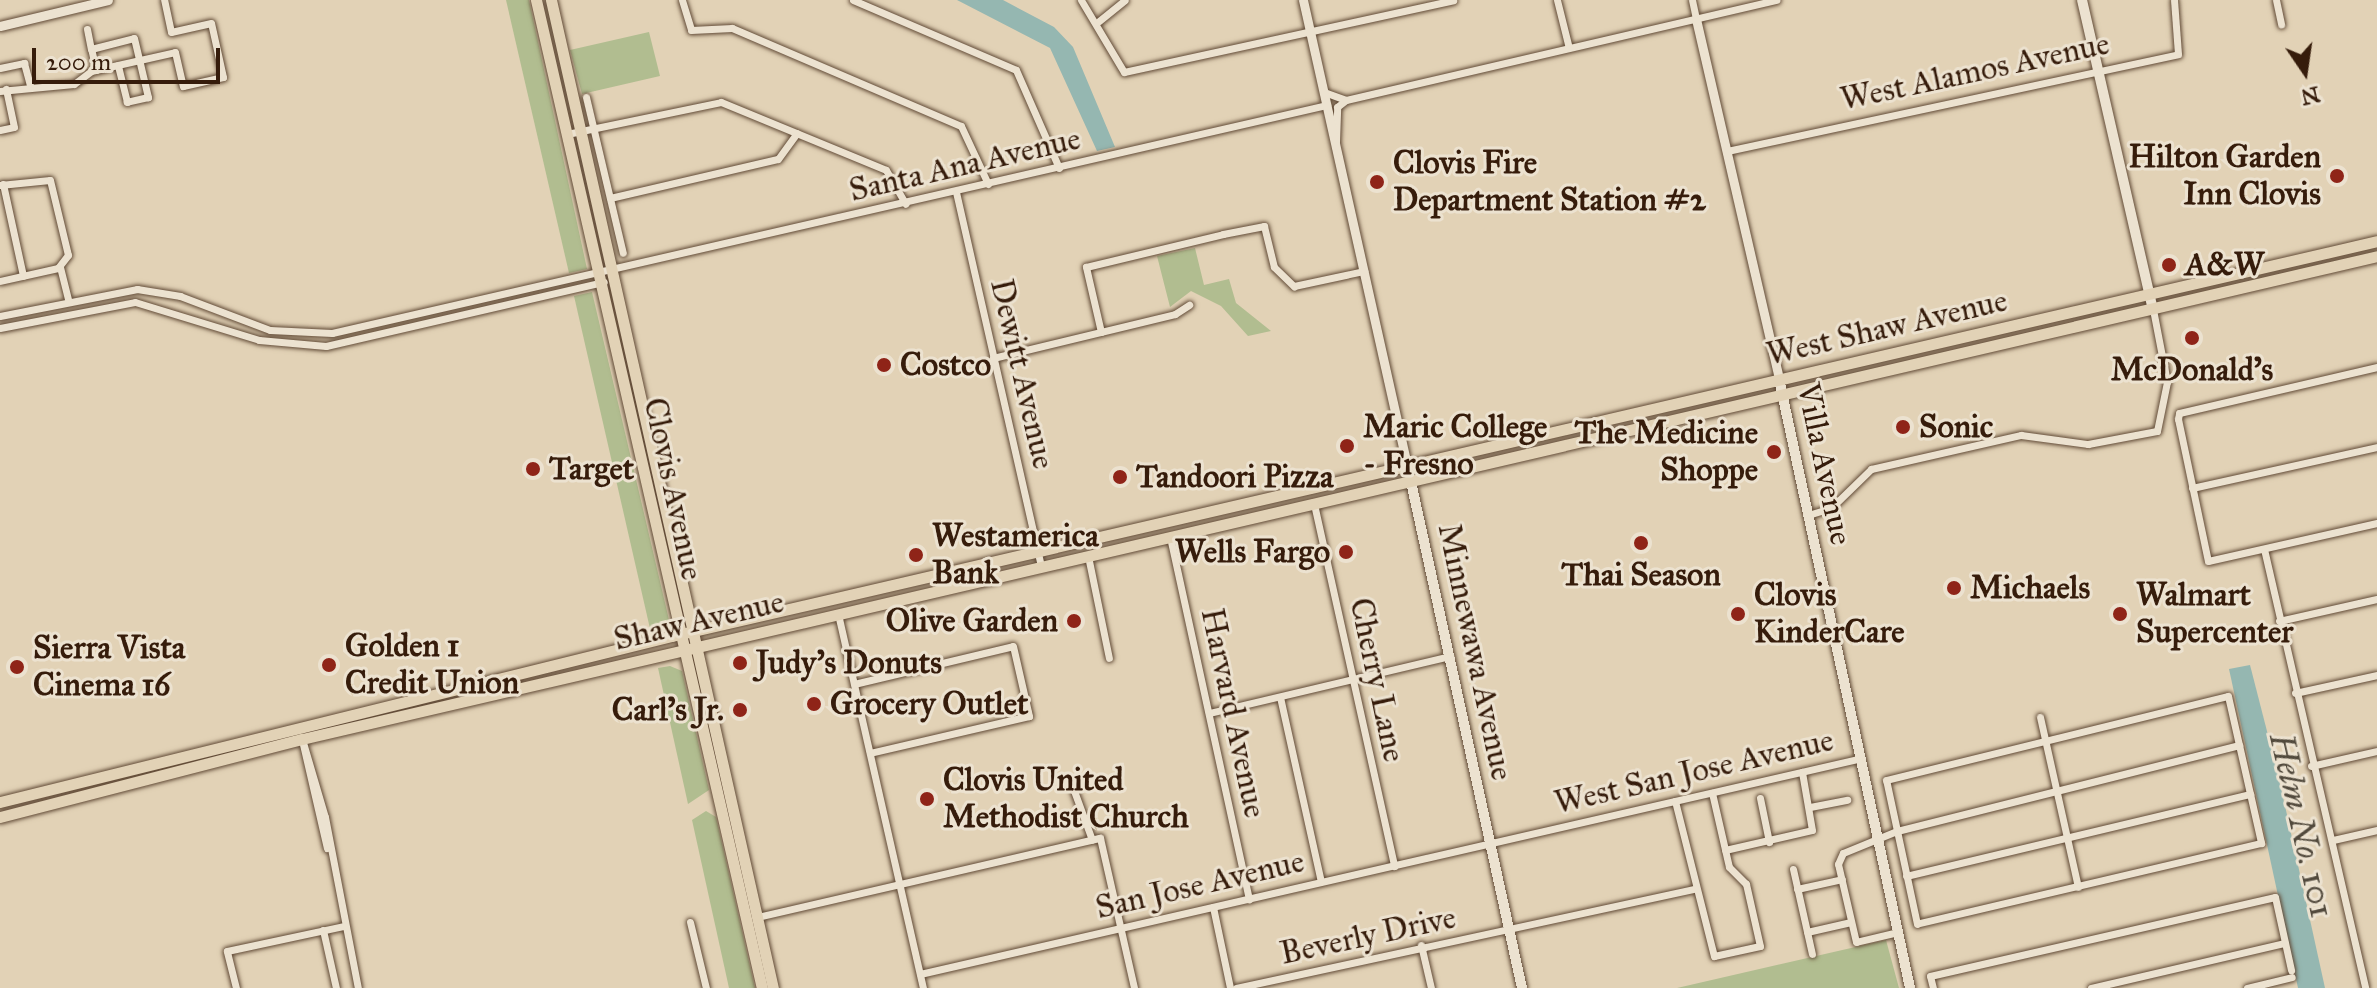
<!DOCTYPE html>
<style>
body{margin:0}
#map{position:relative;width:2377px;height:988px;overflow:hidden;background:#e2d2b6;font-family:"IM FELL Great Primer",serif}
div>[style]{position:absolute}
.green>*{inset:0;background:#b1bd90}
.water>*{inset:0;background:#95b7b1}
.roads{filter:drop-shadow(0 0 2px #614a36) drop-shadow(0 0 2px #614a36)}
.minor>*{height:7px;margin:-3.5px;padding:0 3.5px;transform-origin:3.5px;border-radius:3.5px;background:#ece2d0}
.tertiary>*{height:9px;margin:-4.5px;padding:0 4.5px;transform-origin:4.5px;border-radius:4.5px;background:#ece2d0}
.secondary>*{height:10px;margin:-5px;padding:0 5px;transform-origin:5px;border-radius:5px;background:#ece2d0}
.primary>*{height:11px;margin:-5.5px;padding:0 5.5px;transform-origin:5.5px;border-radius:5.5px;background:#e2d2b6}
.dots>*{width:22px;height:22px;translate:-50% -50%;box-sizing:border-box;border:4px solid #ece2d0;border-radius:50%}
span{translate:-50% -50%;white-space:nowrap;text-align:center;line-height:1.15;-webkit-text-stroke:6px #ece2d0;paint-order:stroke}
.street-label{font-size:32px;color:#361c0b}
.poi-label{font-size:32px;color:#361c0b;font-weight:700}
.right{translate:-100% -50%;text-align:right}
.left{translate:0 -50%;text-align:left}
.water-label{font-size:34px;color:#524a3d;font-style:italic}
.north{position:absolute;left:2265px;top:32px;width:80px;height:80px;-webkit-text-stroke:6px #ece2d0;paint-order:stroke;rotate:167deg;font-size:22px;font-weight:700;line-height:32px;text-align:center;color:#361c0b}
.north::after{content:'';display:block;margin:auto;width:28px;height:36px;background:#361c0b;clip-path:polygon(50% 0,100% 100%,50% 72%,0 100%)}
.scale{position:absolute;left:32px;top:48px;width:188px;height:36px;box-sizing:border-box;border:4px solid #361c0b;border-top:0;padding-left:10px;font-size:24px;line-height:28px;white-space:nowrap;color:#361c0b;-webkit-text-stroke:6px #ece2d0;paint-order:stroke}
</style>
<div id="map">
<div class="green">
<i style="clip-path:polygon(506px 0,529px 0,587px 269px,569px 273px)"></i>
<i style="clip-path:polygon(649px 32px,660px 76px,582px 94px,570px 50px)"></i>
<i style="clip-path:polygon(1195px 248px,1204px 285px,1229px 279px,1236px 303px,1271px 331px,1248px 336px,1221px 306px,1191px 291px,1170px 307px,1157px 256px)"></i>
<i style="clip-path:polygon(592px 292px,670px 624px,651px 633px,574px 296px)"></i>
<i style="clip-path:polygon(670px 666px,682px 671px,709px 790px,688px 804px,658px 668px)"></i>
<i style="clip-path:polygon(706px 811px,716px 817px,755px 988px,729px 988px,692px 820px)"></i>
<i style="clip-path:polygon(1886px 940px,1899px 988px,1677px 988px)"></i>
</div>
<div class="water">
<i style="clip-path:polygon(957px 0,1003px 0,1054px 27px,1073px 47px,1115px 147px,1097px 151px,1050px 48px)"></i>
<i style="clip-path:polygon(2250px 665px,2278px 774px,2325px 988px,2298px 988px,2229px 669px)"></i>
</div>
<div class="roads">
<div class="minor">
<i style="left:682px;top:0;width:31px;rotate:73deg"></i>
<i style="left:691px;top:30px;width:41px;rotate:-2.8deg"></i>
<i style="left:732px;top:28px;width:249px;rotate:23.2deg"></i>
<i style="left:961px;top:126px;width:64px;rotate:65deg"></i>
<i style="left:853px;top:0;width:177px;rotate:23.2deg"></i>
<i style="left:1016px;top:70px;width:107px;rotate:66.3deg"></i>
<i style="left:1081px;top:0;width:84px;rotate:59.2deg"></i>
<i style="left:1124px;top:72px;width:337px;rotate:-12.3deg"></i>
<i style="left:1557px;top:0;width:49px;rotate:76deg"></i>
<i style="left:1692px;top:0;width:19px;rotate:78deg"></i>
<i style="left:2276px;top:0;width:25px;rotate:78deg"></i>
<i style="left:1099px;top:21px;width:33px;rotate:-39deg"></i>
<i style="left:87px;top:29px;width:20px;rotate:79deg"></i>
<i style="left:0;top:68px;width:25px;rotate:-12deg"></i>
<i style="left:24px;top:63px;width:24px;rotate:75deg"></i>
<i style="left:96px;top:70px;width:22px;rotate:-103deg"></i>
<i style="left:91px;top:49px;width:44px;rotate:-14.3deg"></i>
<i style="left:134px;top:38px;width:61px;rotate:76.7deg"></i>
<i style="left:148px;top:97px;width:22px;rotate:167deg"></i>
<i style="left:127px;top:102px;width:38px;rotate:-104deg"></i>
<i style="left:0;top:91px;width:74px;rotate:-5.4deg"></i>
<i style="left:74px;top:84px;width:21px;rotate:-37deg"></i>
<i style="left:91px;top:71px;width:86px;rotate:-12.7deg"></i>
<i style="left:175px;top:52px;width:35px;rotate:77deg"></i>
<i style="left:183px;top:86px;width:41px;rotate:-12.7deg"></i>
<i style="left:223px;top:77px;width:55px;rotate:-102.5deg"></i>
<i style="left:211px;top:23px;width:41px;rotate:167.3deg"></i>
<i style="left:171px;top:32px;width:33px;rotate:-102deg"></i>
<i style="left:1324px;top:92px;width:23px;rotate:20deg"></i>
<i style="left:1346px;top:100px;width:442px;rotate:-13.1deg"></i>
<i style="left:586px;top:97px;width:160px;rotate:76.7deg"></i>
<i style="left:0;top:130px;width:14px;rotate:-12deg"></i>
<i style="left:14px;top:127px;width:39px;rotate:-102deg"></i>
<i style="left:567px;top:134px;width:157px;rotate:-11.7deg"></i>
<i style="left:721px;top:102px;width:178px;rotate:22.4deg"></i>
<i style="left:886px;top:170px;width:39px;rotate:60deg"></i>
<i style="left:1336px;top:142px;width:35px;rotate:-88deg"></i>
<i style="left:1337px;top:107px;width:11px;rotate:-38deg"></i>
<i style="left:1727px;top:151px;width:461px;rotate:-12.1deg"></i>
<i style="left:2178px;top:54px;width:54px;rotate:-94.2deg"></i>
<i style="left:3px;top:184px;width:94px;rotate:77.7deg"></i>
<i style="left:0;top:185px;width:50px;rotate:-5.7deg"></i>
<i style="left:50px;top:180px;width:77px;rotate:76.5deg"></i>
<i style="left:68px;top:255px;width:16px;rotate:128deg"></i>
<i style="left:58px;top:268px;width:59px;rotate:167.4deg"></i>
<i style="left:956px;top:192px;width:385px;rotate:77.2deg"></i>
<i style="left:610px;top:198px;width:172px;rotate:-13.1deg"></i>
<i style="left:778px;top:159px;width:32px;rotate:-54deg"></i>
<i style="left:60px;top:267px;width:34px;rotate:76deg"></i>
<i style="left:0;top:316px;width:140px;rotate:-11.1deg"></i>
<i style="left:137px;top:289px;width:44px;rotate:9.2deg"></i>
<i style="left:180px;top:296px;width:96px;rotate:20.7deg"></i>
<i style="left:270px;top:330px;width:62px;rotate:2.8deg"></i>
<i style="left:332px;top:333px;width:1021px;rotate:-12.91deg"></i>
<i style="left:0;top:328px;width:137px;rotate:-10.9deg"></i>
<i style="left:135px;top:302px;width:130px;rotate:17deg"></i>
<i style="left:259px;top:340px;width:67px;rotate:5.1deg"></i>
<i style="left:326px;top:346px;width:285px;rotate:-13deg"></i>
<i style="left:1101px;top:332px;width:67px;rotate:-103deg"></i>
<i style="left:1086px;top:267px;width:141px;rotate:-13.5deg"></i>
<i style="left:1223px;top:234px;width:42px;rotate:-11deg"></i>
<i style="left:1264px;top:226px;width:42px;rotate:76.3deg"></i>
<i style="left:1274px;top:267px;width:28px;rotate:44deg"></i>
<i style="left:1294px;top:286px;width:72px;rotate:-12.1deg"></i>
<i style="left:993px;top:358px;width:187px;rotate:-13.6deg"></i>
<i style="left:1175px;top:314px;width:17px;rotate:-33deg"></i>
<i style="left:2377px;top:367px;width:203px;rotate:166.9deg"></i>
<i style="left:2179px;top:413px;width:6px;rotate:99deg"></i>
<i style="left:2178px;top:419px;width:145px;rotate:78.1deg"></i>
<i style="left:2208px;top:561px;width:173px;rotate:-12.7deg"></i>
<i style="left:2192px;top:488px;width:189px;rotate:-12.5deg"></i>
<i style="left:1314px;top:504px;width:371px;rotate:77.5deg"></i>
<i style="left:1808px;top:515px;width:24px;rotate:-17deg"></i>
<i style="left:1831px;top:508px;width:56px;rotate:-44.3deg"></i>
<i style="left:1871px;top:469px;width:154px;rotate:-12.8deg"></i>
<i style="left:2021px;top:435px;width:68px;rotate:7.7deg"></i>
<i style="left:2088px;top:444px;width:70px;rotate:-10.7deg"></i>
<i style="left:2157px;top:431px;width:50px;rotate:-78.5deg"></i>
<i style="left:2167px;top:382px;width:74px;rotate:-100.9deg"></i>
<i style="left:1170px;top:537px;width:371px;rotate:77.7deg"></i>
<i style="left:2264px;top:549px;width:450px;rotate:77deg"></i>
<i style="left:1088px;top:556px;width:104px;rotate:78.4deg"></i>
<i style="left:838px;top:614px;width:384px;rotate:77.2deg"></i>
<i style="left:2279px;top:621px;width:100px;rotate:-12.7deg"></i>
<i style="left:854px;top:684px;width:163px;rotate:-13.4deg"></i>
<i style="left:1013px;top:646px;width:72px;rotate:77.1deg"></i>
<i style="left:1029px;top:716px;width:163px;rotate:166.9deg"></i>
<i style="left:2295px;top:693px;width:84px;rotate:-12.4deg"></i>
<i style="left:2228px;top:696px;width:151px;rotate:77.3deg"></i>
<i style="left:2261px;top:843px;width:353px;rotate:166.8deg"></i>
<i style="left:1917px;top:924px;width:147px;rotate:-102.1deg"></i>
<i style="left:1886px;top:780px;width:352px;rotate:-13.8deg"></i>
<i style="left:1280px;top:697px;width:189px;rotate:77.5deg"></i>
<i style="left:1209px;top:713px;width:248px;rotate:-13.3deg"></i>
<i style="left:2040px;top:717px;width:174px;rotate:77.4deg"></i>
<i style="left:302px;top:739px;width:81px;rotate:73.6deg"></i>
<i style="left:325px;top:817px;width:174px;rotate:79.1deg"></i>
<i style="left:302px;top:740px;width:111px;rotate:77deg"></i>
<i style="left:2311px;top:766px;width:68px;rotate:-12.8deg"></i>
<i style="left:1073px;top:788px;width:55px;rotate:69.9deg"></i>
<i style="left:1760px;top:798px;width:45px;rotate:78.4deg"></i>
<i style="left:1675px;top:801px;width:160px;rotate:75.9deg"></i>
<i style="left:1714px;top:956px;width:47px;rotate:-12.3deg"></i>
<i style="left:1760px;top:946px;width:64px;rotate:-102.7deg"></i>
<i style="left:1746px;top:884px;width:24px;rotate:-135deg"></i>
<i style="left:1729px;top:867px;width:76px;rotate:-102.9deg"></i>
<i style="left:1810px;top:807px;width:38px;rotate:-11deg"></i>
<i style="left:2333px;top:840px;width:45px;rotate:-12.8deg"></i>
<i style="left:1725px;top:850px;width:89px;rotate:-12.9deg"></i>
<i style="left:1812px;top:830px;width:59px;rotate:-99.8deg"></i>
<i style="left:1793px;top:869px;width:87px;rotate:77.4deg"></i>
<i style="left:1906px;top:876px;width:354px;rotate:-13.4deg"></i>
<i style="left:1797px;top:889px;width:46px;rotate:-12.5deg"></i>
<i style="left:1213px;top:907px;width:83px;rotate:78.1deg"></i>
<i style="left:757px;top:917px;width:352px;rotate:-13deg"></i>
<i style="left:1100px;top:838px;width:154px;rotate:77.2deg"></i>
<i style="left:690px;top:922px;width:68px;rotate:76.4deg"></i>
<i style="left:323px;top:930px;width:59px;rotate:77.4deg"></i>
<i style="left:1807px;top:932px;width:45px;rotate:-12.8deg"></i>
<i style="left:1898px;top:932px;width:43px;rotate:166.6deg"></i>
<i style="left:1856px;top:942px;width:80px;rotate:-103deg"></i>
<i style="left:1838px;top:864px;width:12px;rotate:-66deg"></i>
<i style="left:1843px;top:853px;width:58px;rotate:-22.2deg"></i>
<i style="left:1897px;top:831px;width:353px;rotate:-14.1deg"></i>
<i style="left:1421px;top:945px;width:44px;rotate:76.9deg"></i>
<i style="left:920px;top:974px;width:966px;rotate:-12.91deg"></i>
<i style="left:236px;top:988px;width:38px;rotate:-104deg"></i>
<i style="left:227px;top:951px;width:120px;rotate:-12.1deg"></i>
<i style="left:1236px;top:988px;width:470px;rotate:-12.2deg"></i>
<i style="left:1933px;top:988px;width:12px;rotate:-104deg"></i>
<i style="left:1930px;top:976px;width:354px;rotate:-12.9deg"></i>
<i style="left:2275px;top:897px;width:75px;rotate:77.6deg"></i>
<i style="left:2091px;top:988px;width:199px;rotate:-13.1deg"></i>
<i style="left:2247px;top:988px;width:46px;rotate:-13.7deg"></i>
</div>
<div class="tertiary">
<i style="left:1303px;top:0;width:494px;rotate:77.4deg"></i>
<i style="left:1696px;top:19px;width:369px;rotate:77deg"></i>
<i style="left:0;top:26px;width:111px;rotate:-13.5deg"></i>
</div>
<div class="secondary">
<i style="left:2082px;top:0;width:317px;rotate:77.1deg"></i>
<i style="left:1779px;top:379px;width:623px;rotate:77.86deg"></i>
<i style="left:1411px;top:482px;width:518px;rotate:77.63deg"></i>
</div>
<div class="primary">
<i style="left:536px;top:0;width:1014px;rotate:77.12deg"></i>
<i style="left:551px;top:0;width:1013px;rotate:77.34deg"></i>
<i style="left:477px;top:692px;width:39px;rotate:-15deg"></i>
<i style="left:0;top:802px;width:692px;rotate:-13.88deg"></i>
<i style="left:672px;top:636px;width:1750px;rotate:-13.04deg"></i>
<i style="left:0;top:817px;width:312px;rotate:-14.5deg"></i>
<i style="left:302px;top:739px;width:2130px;rotate:-13.1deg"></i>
</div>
</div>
<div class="dots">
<i style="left:2337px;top:176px;background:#8f2418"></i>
<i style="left:1377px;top:182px;background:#8f2418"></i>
<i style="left:2169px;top:265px;background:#8f2418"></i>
<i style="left:2192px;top:338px;background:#8f2418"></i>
<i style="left:884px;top:365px;background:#8f2418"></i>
<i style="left:1903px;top:427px;background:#8f2418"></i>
<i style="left:1347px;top:446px;background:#8f2418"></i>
<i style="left:1774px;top:452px;background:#8f2418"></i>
<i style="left:533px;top:469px;background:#8f2418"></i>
<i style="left:1120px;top:477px;background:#8f2418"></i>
<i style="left:1641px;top:543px;background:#8f2418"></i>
<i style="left:1346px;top:552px;background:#8f2418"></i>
<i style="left:916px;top:555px;background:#8f2418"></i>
<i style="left:1954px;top:588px;background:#8f2418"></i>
<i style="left:1738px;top:614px;background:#8f2418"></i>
<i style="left:2120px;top:614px;background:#8f2418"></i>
<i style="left:1074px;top:621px;background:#8f2418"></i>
<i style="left:740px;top:663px;background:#8f2418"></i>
<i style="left:329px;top:665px;background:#8f2418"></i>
<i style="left:17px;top:667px;background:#8f2418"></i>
<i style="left:814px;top:704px;background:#8f2418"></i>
<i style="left:740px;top:710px;background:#8f2418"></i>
<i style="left:927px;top:799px;background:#8f2418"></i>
</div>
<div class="street-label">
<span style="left:1975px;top:72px;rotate:-12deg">West Alamos Avenue</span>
<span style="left:965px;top:165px;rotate:-13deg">Santa Ana Avenue</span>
<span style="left:1887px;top:328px;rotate:-13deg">West Shaw Avenue</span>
<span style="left:1022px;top:374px;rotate:77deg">Dewitt Avenue</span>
<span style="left:1824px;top:464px;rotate:78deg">Villa Avenue</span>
<span style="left:673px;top:489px;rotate:78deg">Clovis Avenue</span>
<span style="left:699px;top:621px;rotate:-13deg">Shaw Avenue</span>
<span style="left:1475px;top:652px;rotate:78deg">Minnewawa Avenue</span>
<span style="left:1377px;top:680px;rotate:78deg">Cherry Lane</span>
<span style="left:1233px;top:713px;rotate:78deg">Harvard Avenue</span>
<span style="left:1694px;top:772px;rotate:-13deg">West San Jose Avenue</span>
<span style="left:1200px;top:885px;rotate:-13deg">San Jose Avenue</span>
<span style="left:1368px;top:936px;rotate:-12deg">Beverly Drive</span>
</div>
<div class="poi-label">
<span class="right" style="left:2321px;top:176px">Hilton Garden<br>Inn Clovis</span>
<span class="left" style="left:1393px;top:182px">Clovis Fire<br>Department Station #2</span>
<span class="left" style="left:2185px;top:265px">A&amp;W</span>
<span class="left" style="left:900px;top:365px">Costco</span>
<span style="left:2192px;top:370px">McDonald's</span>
<span class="left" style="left:1919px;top:427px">Sonic</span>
<span class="left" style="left:1363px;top:446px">Maric College<br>- Fresno</span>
<span class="right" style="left:1758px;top:452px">The Medicine<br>Shoppe</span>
<span class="left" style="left:549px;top:469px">Target</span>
<span class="left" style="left:1136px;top:477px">Tandoori Pizza</span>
<span class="left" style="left:932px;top:555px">Westamerica<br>Bank</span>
<span class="right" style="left:1330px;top:552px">Wells Fargo</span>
<span style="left:1641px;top:575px">Thai Season</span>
<span class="left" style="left:1970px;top:588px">Michaels</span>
<span class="left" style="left:1754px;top:614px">Clovis<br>KinderCare</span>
<span class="left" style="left:2136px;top:614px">Walmart<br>Supercenter</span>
<span class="right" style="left:1058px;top:621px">Olive Garden</span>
<span class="left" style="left:345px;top:665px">Golden 1<br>Credit Union</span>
<span class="left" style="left:33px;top:667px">Sierra Vista<br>Cinema 16</span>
<span class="left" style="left:756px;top:663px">Judy's Donuts</span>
<span class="left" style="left:830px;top:704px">Grocery Outlet</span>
<span class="right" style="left:724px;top:710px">Carl's Jr.</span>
<span class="left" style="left:943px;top:799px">Clovis United<br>Methodist Church</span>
</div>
<div class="water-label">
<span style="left:2302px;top:825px;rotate:77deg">Helm No. 101</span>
</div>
<div class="north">N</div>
<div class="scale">200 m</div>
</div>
